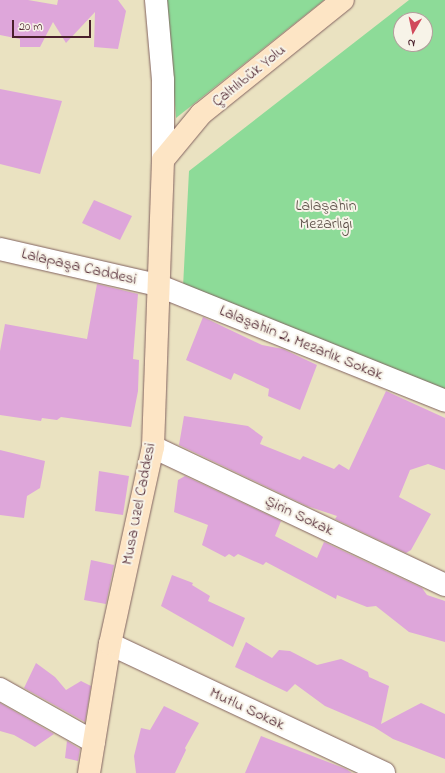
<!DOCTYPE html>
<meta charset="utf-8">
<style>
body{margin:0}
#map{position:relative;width:445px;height:773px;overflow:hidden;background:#eae2c1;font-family:"Indie Flower",sans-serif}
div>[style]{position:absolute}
.green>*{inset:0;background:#8ddb98}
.building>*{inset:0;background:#dea6da}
.roads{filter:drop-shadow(0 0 1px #826360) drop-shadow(0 0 1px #826360)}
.minor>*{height:22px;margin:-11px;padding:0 11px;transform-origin:11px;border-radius:11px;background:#fff}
.tertiary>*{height:22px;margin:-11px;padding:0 11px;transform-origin:11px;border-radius:11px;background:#fff}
.secondary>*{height:22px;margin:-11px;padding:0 11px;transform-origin:11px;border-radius:11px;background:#fde5c5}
span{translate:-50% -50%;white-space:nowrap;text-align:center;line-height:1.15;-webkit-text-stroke:4px #f7f3e8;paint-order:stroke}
.street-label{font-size:16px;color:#4a1f2b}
.park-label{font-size:16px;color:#5b4e46}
.north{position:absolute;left:393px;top:12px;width:40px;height:40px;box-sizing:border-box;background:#f7f3e8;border:1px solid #b29e9c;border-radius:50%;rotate:189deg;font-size:11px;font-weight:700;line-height:16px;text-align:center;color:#4a1f2b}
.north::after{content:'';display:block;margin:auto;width:14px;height:18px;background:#d1495b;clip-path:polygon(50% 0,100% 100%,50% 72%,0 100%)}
.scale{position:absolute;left:12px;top:20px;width:79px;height:18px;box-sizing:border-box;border:2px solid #4a1f2b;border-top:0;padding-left:5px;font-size:12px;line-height:14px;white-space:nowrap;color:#4a1f2b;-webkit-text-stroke:3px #f7f3e8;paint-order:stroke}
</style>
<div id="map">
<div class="green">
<i style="clip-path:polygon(167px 0,324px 0,176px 118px)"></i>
<i style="clip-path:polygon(evenodd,409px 0,445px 0,445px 389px,183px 287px,189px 171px,409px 0,401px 20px,425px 20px,425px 44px,401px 44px,401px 20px)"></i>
</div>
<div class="building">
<i style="clip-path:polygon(0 0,28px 0,57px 5px,58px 0,118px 0,126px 11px,118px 49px,94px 47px,95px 12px,66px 43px,53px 22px,40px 47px,20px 47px,20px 39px,0 35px)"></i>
<i style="clip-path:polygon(0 89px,62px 101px,40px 174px,0 164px)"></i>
<i style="clip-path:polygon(94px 200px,132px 216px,120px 240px,82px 223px)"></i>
<i style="clip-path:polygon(97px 284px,138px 294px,133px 359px,139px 360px,138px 391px,131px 427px,61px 417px,57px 420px,42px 418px,41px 421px,0 415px,0 351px,5px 324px,87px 339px)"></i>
<i style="clip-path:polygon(203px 317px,262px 345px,283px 349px,317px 365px,300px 410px,268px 396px,269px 389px,234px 373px,231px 380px,186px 360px)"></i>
<i style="clip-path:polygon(386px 391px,445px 418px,445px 470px,428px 464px,410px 470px,399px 497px,431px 514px,411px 550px,406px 553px,335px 519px,337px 516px,307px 506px,179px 445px,184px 416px,248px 426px,263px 437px,260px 444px,300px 460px,303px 456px,334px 469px,339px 464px,349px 470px)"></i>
<i style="clip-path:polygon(0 450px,45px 461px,40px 488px,27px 496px,24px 518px,0 515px)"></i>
<i style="clip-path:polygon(99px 471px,129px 476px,123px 515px,95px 511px)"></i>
<i style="clip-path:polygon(185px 476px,281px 521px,275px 536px,317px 558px,324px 542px,422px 588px,427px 595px,445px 601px,445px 642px,409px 632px,376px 606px,367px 607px,337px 595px,336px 599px,266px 562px,263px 565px,238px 554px,234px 557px,229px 554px,225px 557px,202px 545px,208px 525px,174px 512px,178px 480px)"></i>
<i style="clip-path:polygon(91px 560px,114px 565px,106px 604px,84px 600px)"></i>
<i style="clip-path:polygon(172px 575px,193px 583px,192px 585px,210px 596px,208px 601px,245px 618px,233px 647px,161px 606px)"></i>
<i style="clip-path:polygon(246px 642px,272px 658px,279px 650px,290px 651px,317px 665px,341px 659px,368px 672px,369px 677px,389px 686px,381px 724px,421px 703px,445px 714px,445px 759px,393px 739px,374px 727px,325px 706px,295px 684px,287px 692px,235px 667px)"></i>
<i style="clip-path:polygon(36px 663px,55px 677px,66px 690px,81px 681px,91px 686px,85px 722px,24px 688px)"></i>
<i style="clip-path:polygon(0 703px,54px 734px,35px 747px,14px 735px,0 731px)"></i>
<i style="clip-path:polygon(164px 706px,199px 723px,185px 748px,186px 750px,175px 773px,136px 773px,134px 756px,141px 728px,150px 730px)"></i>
<i style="clip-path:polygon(261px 736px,346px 769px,352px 773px,245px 773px)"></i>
<i style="clip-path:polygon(67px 741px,80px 749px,78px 761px,65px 758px)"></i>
</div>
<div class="roads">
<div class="minor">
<i style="left:0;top:249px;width:161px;rotate:12.9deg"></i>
<i style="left:157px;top:285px;width:310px;rotate:21.9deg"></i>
<i style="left:153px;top:447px;width:323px;rotate:25.3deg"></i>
<i style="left:110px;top:644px;width:303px;rotate:25.2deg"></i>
<i style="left:0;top:689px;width:108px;rotate:29.4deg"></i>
</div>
<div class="tertiary">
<i style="left:156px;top:0;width:80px;rotate:85deg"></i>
<i style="left:163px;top:80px;width:80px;rotate:90deg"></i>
</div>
<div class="secondary">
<i style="left:89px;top:773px;width:131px;rotate:-80.8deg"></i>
<i style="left:110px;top:644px;width:202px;rotate:-77.7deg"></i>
<i style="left:153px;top:447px;width:287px;rotate:-88deg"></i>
<i style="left:163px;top:160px;width:60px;rotate:-50.4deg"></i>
<i style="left:201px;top:114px;width:182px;rotate:-38.8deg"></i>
</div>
</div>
<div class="street-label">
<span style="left:249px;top:76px;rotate:-39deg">Çaltılıbük Yolu</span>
<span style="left:79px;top:267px;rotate:13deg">Lalapaşa Caddesi</span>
<span style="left:301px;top:343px;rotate:22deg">Lalaşahin 2. Mezarlık Sokak</span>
<span style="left:139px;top:504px;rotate:-79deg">Musa Uzel Caddesi</span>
<span style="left:299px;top:516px;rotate:25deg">Şirin Sokak</span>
<span style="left:247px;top:709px;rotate:25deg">Mutlu Sokak</span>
</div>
<div class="park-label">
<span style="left:326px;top:215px">Lalaşahin<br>Mezarlığı</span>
</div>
<div class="north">N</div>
<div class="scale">20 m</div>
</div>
